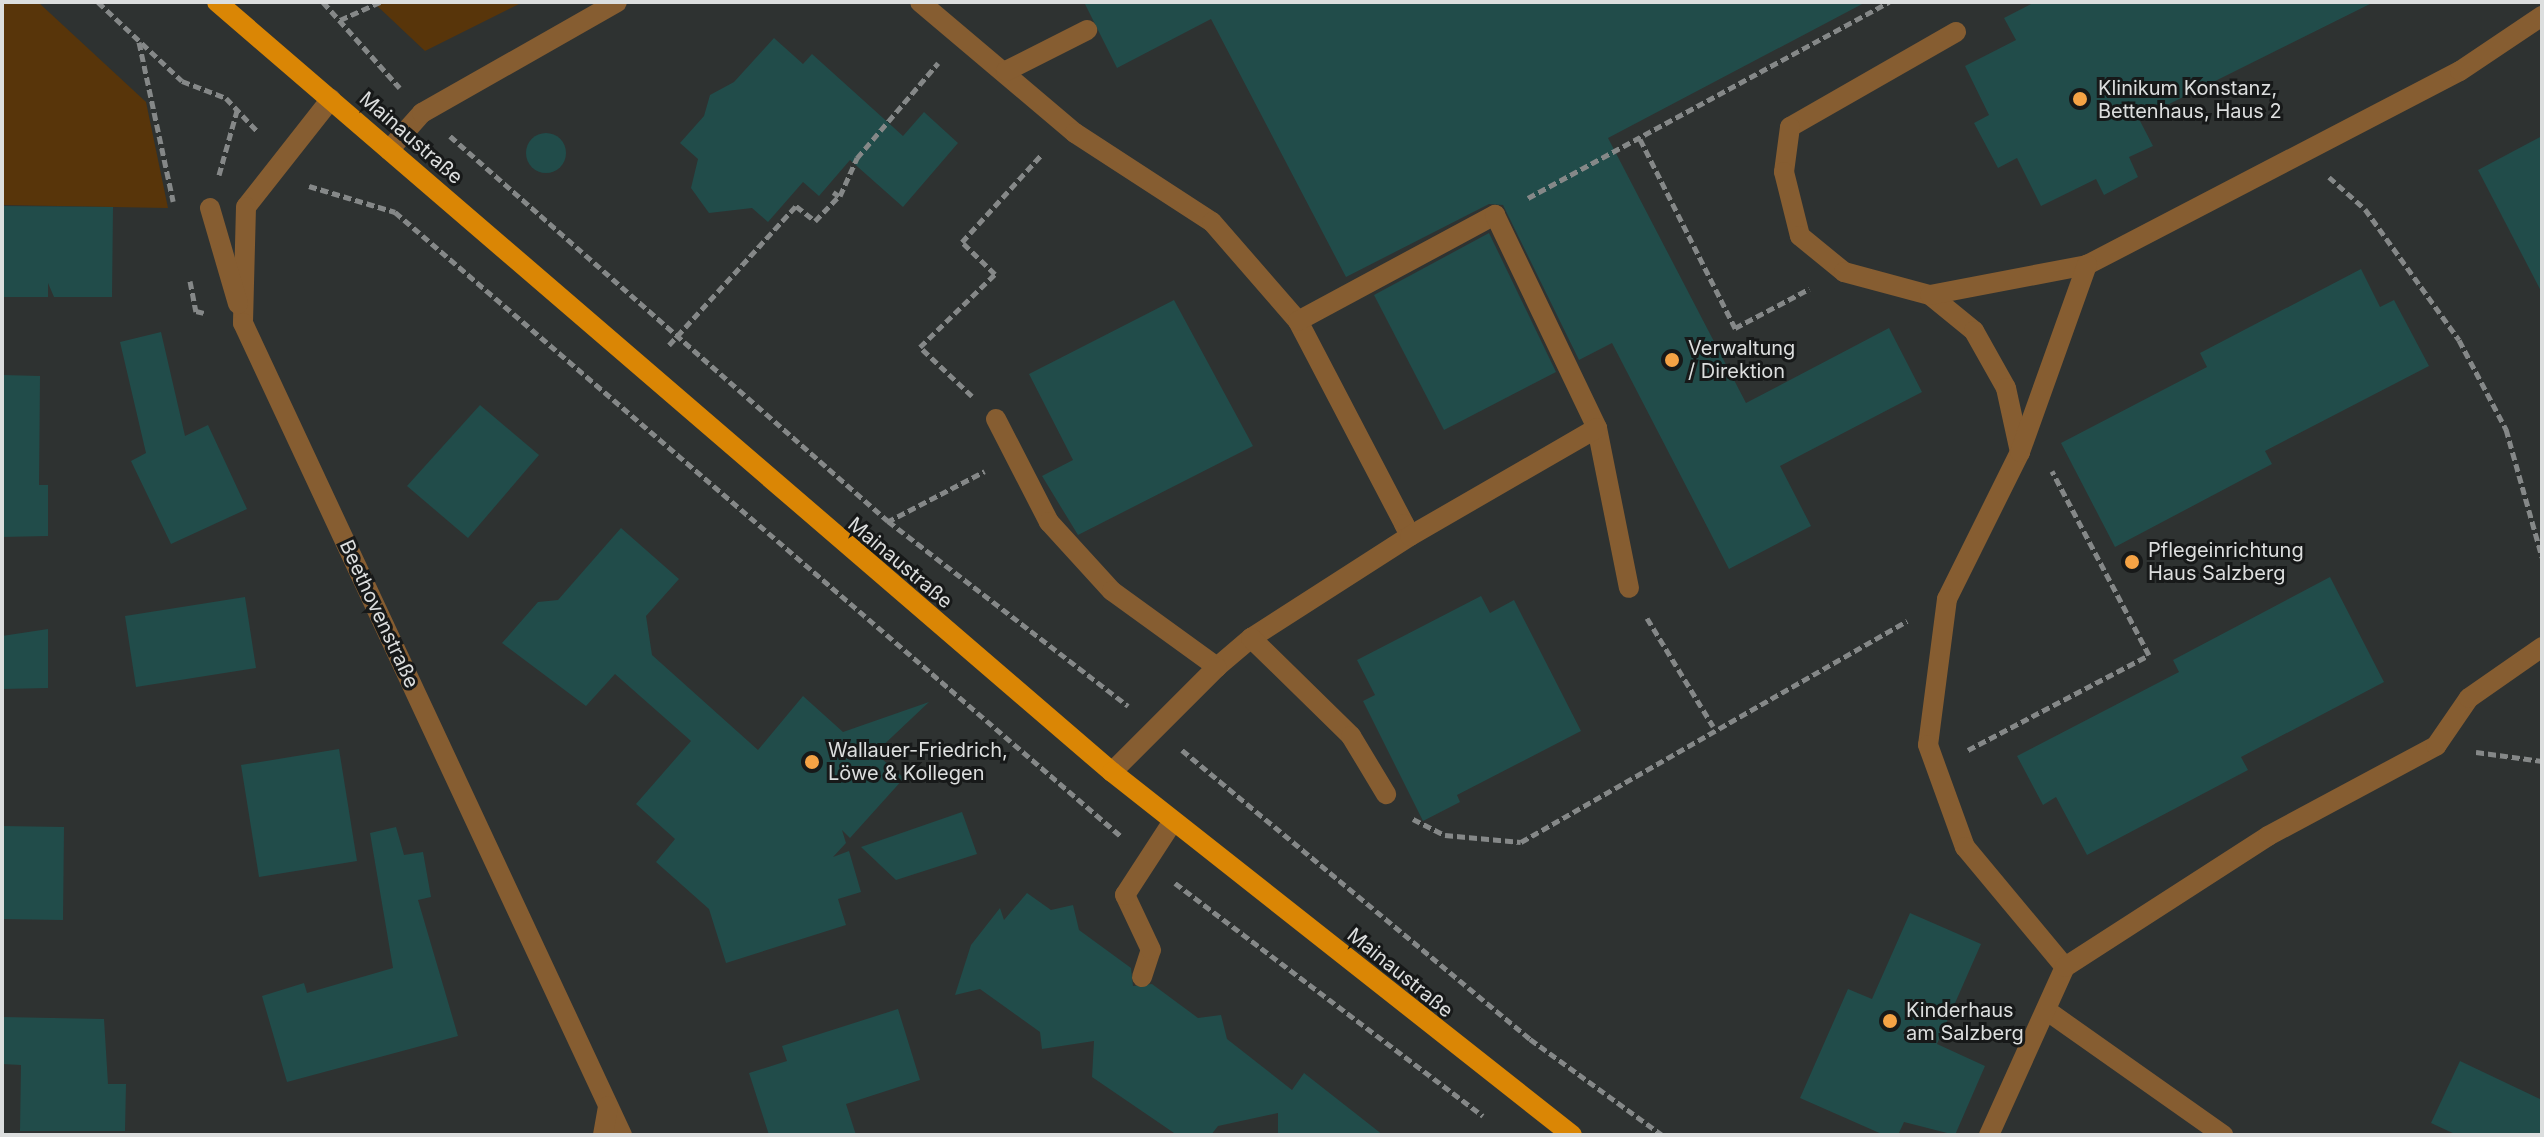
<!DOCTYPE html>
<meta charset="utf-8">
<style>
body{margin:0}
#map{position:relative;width:2544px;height:1137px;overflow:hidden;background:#2e3231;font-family:Inter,sans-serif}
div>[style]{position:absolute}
.green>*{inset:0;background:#58350a}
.building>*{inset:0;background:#214c4a}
.round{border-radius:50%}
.path>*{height:5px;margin-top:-2.5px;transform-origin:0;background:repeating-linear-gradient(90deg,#858888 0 8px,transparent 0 12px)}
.minor>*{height:20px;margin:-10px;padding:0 10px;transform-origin:10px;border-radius:10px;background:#865d31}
.major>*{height:20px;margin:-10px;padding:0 10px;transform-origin:10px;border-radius:10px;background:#da8605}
.dots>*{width:22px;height:22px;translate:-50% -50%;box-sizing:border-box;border:4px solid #171919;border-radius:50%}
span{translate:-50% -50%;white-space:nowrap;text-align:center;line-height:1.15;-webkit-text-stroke:6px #171919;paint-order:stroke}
.poi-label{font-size:20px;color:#dcdede}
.left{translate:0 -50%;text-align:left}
.street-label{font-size:20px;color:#dcdede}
.frame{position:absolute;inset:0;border:4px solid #dcdede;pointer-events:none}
</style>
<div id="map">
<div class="green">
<i style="clip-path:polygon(2px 2px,38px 2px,146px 102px,168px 208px,2px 205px)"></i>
<i style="clip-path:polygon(373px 2px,523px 2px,425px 51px)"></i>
</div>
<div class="building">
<i style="clip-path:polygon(1084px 2px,1866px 2px,1608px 138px,1746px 403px,1889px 328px,1922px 392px,1780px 466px,1811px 526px,1729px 569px,1612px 343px,1579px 360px,1503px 205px,1489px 204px,1346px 277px,1211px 19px,1117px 68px)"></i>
<i style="clip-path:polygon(2035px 2px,2374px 2px,2139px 119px,2153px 146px,2129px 157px,2138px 177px,2104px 195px,2096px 179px,2041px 206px,2017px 158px,1998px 168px,1974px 123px,1989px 115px,1965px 66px,2016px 40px,2004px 18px)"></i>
<i style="clip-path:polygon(774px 38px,803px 64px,812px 54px,903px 136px,924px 112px,958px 143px,903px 207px,850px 160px,819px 196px,803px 182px,768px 222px,752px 208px,709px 213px,691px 188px,698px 159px,680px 143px,704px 116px,710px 95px,734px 82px)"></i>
<i class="round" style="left:526px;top:133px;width:40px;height:40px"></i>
<i style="clip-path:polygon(2542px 136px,2542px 293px,2478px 170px)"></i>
<i style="clip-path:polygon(2px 206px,113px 207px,112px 297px,54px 297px,48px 283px,48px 297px,2px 297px)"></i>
<i style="clip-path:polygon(1489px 233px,1556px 372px,1444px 430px,1374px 295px)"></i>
<i style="clip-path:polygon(2361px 269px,2380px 307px,2394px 300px,2429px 366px,2265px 451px,2272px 464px,2115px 547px,2061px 443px,2207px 367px,2200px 353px)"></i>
<i style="clip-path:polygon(1174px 300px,1253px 446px,1078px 535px,1042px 476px,1073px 460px,1029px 374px)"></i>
<i style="clip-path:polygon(161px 332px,185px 436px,208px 425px,247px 509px,171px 544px,131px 461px,146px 453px,120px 342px)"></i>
<i style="clip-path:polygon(2px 375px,40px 376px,39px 485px,48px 485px,48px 536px,2px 537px)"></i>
<i style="clip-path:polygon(480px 405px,539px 455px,468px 538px,407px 486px)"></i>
<i style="clip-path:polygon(621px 528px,679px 579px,646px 616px,652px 655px,758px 750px,803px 696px,843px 732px,929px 702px,875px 753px,904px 778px,850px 838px,842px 830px,846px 843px,833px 857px,849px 851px,861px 892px,838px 899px,846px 925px,726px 963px,709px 909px,656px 862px,675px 839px,636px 804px,691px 741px,615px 674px,586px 706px,502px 643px,538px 602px,558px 600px)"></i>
<i style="clip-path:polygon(2330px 577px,2384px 682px,2241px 757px,2248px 770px,2087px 855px,2056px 797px,2043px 805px,2017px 756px,2179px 672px,2173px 660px)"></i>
<i style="clip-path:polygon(1481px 596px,1490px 613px,1514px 600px,1581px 731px,1457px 795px,1460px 802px,1423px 821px,1363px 701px,1375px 695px,1357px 660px)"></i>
<i style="clip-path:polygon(245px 597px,256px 668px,136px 687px,125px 616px)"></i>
<i style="clip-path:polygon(48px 629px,48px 688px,2px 689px,2px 636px)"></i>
<i style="clip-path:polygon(339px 749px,357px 861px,259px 877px,241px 765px)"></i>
<i style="clip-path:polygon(962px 812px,977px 854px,896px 880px,861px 847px)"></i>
<i style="clip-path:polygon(2px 826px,64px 827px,63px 920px,2px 919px)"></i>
<i style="clip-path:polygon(396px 827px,404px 855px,423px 852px,431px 897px,418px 900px,458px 1036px,287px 1082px,262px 996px,304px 983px,307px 993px,393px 968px,370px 833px)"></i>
<i style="clip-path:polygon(1027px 893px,1051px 910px,1073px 905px,1079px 930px,1131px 968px,1133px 986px,1152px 984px,1198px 1018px,1221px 1015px,1227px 1039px,1292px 1090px,1304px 1073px,1383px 1135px,1278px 1135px,1278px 1113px,1218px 1126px,1211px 1135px,1177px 1135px,1092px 1077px,1094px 1041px,1042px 1049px,1040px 1032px,980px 989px,955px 995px,971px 945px,1000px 908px,1004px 920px)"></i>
<i style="clip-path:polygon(1910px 913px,1981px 944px,1937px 1044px,1985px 1066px,1955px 1135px,1904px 1122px,1898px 1135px,1884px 1135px,1800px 1098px,1848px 989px,1872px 999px)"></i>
<i style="clip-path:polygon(898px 1009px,920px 1080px,846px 1104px,856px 1135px,769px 1135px,749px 1073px,787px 1061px,782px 1046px)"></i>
<i style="clip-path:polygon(2px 1017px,104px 1019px,108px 1084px,126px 1084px,125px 1131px,20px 1131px,21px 1065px,2px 1064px)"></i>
<i style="clip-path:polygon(2460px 1061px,2542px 1100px,2542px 1135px,2457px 1135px,2431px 1123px)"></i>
</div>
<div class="path">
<i style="left:98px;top:2px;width:115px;rotate:43.2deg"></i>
<i style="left:182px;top:81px;width:47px;rotate:21.1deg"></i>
<i style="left:226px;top:98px;width:47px;rotate:46.7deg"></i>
<i style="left:323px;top:2px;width:115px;rotate:48.2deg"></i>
<i style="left:340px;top:20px;width:44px;rotate:-24.2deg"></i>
<i style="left:139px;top:42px;width:163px;rotate:77.9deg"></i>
<i style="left:450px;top:136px;width:583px;rotate:41.32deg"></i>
<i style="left:888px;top:521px;width:303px;rotate:37.6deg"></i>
<i style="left:1640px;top:139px;width:212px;rotate:63.3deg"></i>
<i style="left:1735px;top:328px;width:84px;rotate:-27.8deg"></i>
<i style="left:219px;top:175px;width:71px;rotate:-74.4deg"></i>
<i style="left:2329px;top:177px;width:48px;rotate:41.6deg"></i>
<i style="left:2365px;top:209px;width:161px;rotate:54.3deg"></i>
<i style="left:2459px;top:340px;width:101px;rotate:62.2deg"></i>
<i style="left:2506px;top:429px;width:133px;rotate:74.3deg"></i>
<i style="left:309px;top:186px;width:90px;rotate:16.8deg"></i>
<i style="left:395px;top:212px;width:959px;rotate:40.69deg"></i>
<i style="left:840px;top:196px;width:42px;rotate:-65.9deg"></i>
<i style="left:857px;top:158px;width:125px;rotate:-49.5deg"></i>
<i style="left:1528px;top:198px;width:411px;rotate:-28.5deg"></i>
<i style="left:190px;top:281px;width:31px;rotate:79deg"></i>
<i style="left:196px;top:311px;width:8px;rotate:14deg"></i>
<i style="left:669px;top:345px;width:188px;rotate:-47.6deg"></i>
<i style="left:796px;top:206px;width:24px;rotate:38deg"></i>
<i style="left:815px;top:221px;width:35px;rotate:-46deg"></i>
<i style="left:839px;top:196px;width:7px;rotate:-146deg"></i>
<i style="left:972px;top:396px;width:71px;rotate:-136.7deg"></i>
<i style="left:920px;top:347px;width:105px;rotate:-44.2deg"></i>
<i style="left:995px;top:274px;width:46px;rotate:-135.9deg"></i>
<i style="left:962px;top:242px;width:119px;rotate:-47.7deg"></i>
<i style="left:887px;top:522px;width:110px;rotate:-27.5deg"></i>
<i style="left:1647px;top:618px;width:127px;rotate:58.6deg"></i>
<i style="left:1182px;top:750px;width:452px;rotate:39.7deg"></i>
<i style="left:1530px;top:1039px;width:163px;rotate:36deg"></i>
<i style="left:1968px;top:750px;width:204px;rotate:-27.7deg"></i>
<i style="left:2149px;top:655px;width:208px;rotate:-117.8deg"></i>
<i style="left:2476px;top:752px;width:67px;rotate:7.8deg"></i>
<i style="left:1413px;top:819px;width:36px;rotate:27deg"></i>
<i style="left:1445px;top:835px;width:76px;rotate:5.3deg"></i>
<i style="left:1521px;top:842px;width:445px;rotate:-29.8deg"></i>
<i style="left:1175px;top:883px;width:386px;rotate:37.1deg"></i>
</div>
<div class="minor">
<i style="left:920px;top:2px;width:203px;rotate:40.2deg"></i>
<i style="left:1075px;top:133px;width:163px;rotate:33deg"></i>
<i style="left:1212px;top:222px;width:131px;rotate:49deg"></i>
<i style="left:1298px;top:321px;width:229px;rotate:62.4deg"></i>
<i style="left:1404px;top:524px;width:13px;rotate:63deg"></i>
<i style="left:1410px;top:536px;width:189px;rotate:147.3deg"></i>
<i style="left:1956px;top:32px;width:191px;rotate:150.2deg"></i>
<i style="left:1790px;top:127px;width:45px;rotate:97.6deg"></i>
<i style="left:1784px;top:172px;width:66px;rotate:76deg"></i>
<i style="left:1800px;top:236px;width:57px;rotate:39.3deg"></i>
<i style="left:1844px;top:272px;width:89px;rotate:15deg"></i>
<i style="left:1930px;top:295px;width:57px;rotate:39.3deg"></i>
<i style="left:1974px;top:331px;width:65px;rotate:60.7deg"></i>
<i style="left:2006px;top:388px;width:66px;rotate:77.7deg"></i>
<i style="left:2020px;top:452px;width:164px;rotate:116.4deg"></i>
<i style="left:1947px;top:599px;width:147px;rotate:97.4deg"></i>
<i style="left:1928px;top:745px;width:109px;rotate:70.1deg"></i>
<i style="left:1965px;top:847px;width:156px;rotate:50.2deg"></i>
<i style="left:1006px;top:71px;width:91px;rotate:-26.8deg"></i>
<i style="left:331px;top:99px;width:137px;rotate:128.2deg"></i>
<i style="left:246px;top:207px;width:116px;rotate:91.5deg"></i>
<i style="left:243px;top:323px;width:896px;rotate:64.98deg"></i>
<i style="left:389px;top:150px;width:50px;rotate:-48.3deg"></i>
<i style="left:422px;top:113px;width:224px;rotate:-29.6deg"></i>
<i style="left:210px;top:208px;width:100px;rotate:73.7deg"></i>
<i style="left:1930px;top:295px;width:160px;rotate:-10.8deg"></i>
<i style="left:2087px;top:265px;width:420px;rotate:-27.5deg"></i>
<i style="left:2460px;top:71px;width:99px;rotate:-33.9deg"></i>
<i style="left:1298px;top:321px;width:224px;rotate:-28.3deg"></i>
<i style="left:1495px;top:215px;width:236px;rotate:64.4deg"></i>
<i style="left:1597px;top:428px;width:163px;rotate:78.7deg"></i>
<i style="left:996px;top:419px;width:116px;rotate:62.8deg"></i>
<i style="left:1049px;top:522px;width:93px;rotate:47.6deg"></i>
<i style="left:1112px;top:591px;width:130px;rotate:35.9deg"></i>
<i style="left:1217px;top:667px;width:45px;rotate:-40.5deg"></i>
<i style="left:1251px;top:638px;width:140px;rotate:44.4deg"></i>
<i style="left:1351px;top:736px;width:68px;rotate:58.9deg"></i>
<i style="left:2020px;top:452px;width:199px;rotate:-70.3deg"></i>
<i style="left:1410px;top:536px;width:216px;rotate:-30deg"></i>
<i style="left:1112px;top:772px;width:148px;rotate:-45deg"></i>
<i style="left:1142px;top:977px;width:28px;rotate:-72deg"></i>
<i style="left:1151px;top:950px;width:61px;rotate:-115.3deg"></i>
<i style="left:1125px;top:895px;width:88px;rotate:-57deg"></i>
<i style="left:2046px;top:1010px;width:217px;rotate:35.2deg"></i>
<i style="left:603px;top:1135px;width:29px;rotate:-80deg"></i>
<i style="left:1989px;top:1135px;width:184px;rotate:-65.7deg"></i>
<i style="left:2065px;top:967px;width:242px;rotate:-32.8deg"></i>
<i style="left:2268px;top:836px;width:191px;rotate:-28.2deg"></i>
<i style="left:2436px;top:746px;width:58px;rotate:-55.5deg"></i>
<i style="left:2469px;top:698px;width:89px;rotate:-34.9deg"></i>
</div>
<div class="major">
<i style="left:217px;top:2px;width:1181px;rotate:40.71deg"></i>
<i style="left:1112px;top:772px;width:586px;rotate:38.28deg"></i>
</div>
<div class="dots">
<i style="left:2080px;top:99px;background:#f5a345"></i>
<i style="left:1672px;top:360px;background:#f5a345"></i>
<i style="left:2132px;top:562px;background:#f5a345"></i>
<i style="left:812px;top:762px;background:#f5a345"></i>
<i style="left:1890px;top:1021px;background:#f5a345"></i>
</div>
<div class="poi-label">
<span class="left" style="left:2098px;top:100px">Klinikum Konstanz,<br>Bettenhaus, Haus 2</span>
<span class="left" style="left:1688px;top:360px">Verwaltung<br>/ Direktion</span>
<span class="left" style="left:2148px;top:562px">Pflegeinrichtung<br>Haus Salzberg</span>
<span class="left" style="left:828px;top:762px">Wallauer-Friedrich,<br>Löwe &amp; Kollegen</span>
<span class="left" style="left:1906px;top:1022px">Kinderhaus<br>am Salzberg</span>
</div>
<div class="street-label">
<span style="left:411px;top:138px;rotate:41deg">Mainaustraße</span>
<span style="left:900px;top:563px;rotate:40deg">Mainaustraße</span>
<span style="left:379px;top:614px;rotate:65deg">Beethovenstraße</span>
<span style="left:1400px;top:973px;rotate:39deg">Mainaustraße</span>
</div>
<div class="frame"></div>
</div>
